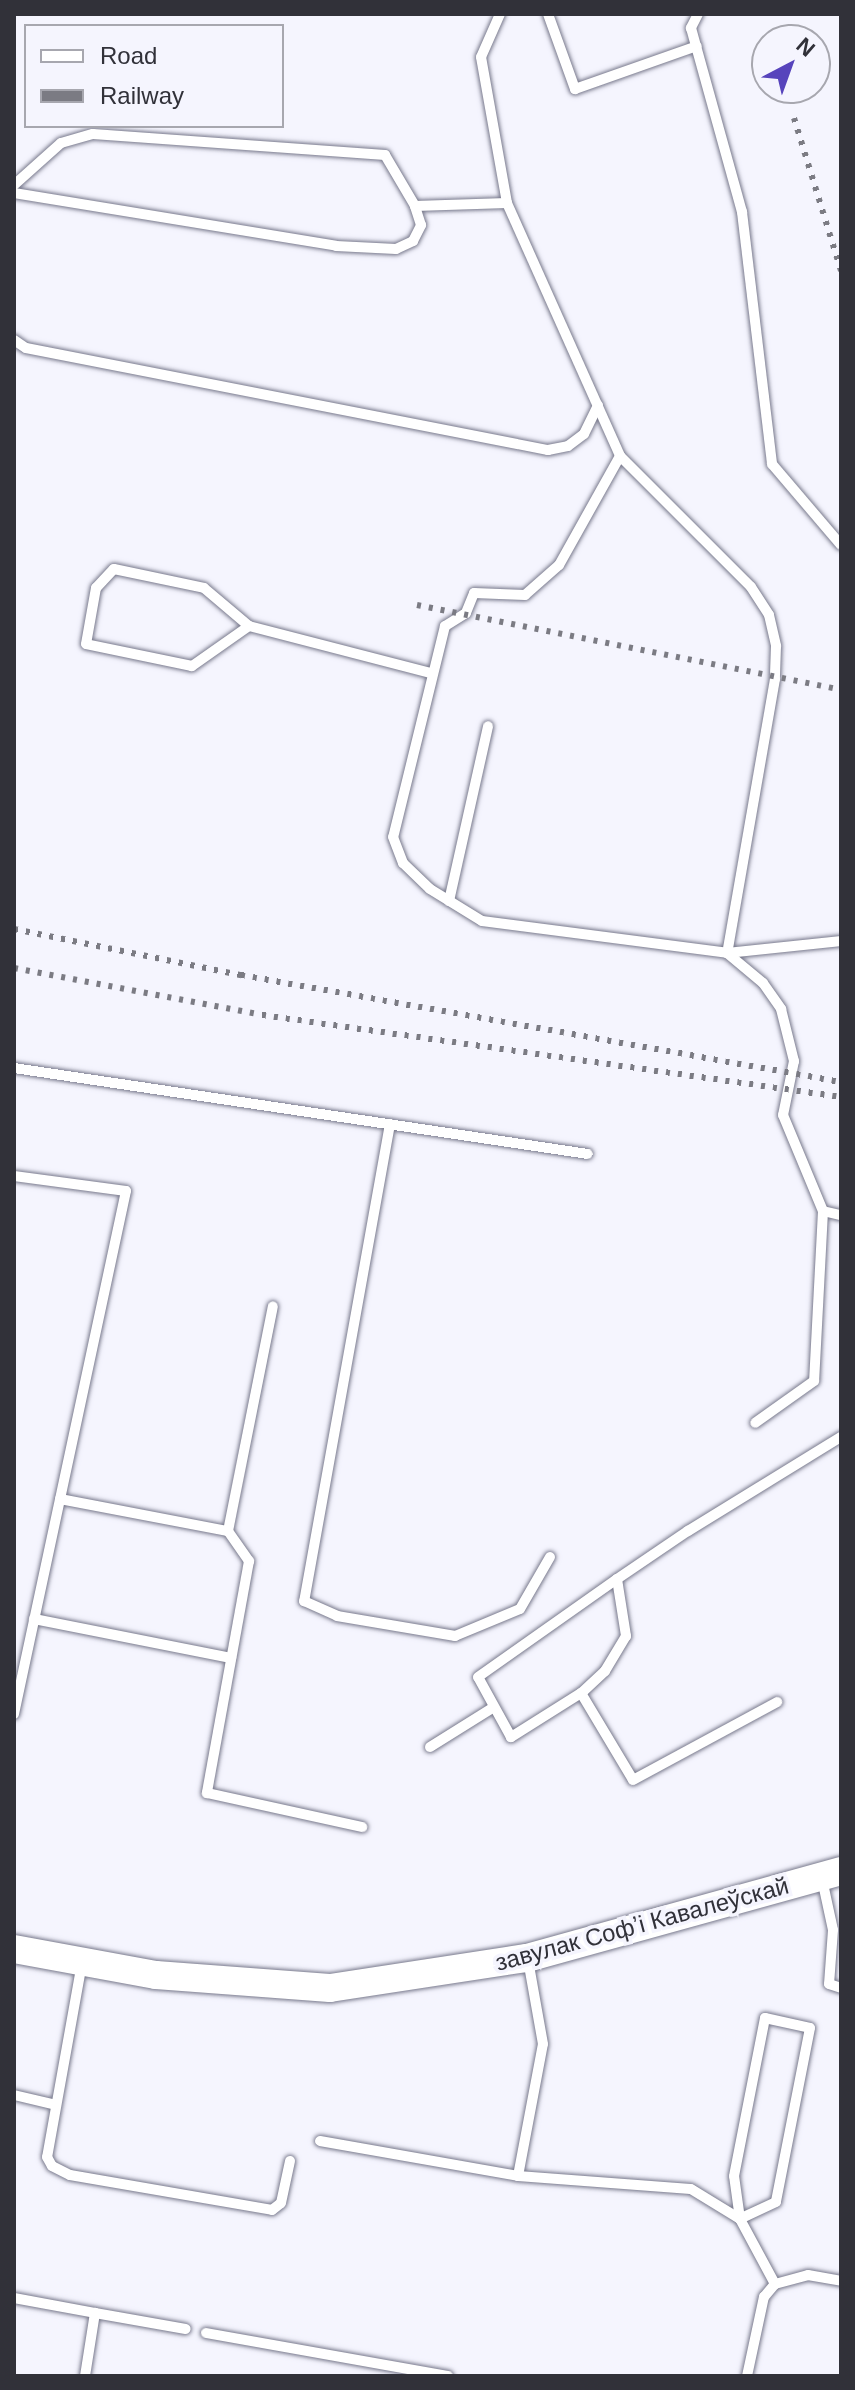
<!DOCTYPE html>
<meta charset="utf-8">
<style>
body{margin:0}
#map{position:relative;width:855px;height:2390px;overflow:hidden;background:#f5f5fe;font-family:Helvetica,sans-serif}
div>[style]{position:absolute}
.roads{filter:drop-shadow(0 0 2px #78798c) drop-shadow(0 0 2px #78798c)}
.lane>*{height:10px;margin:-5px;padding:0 5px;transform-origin:5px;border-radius:5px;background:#fff}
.secondary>*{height:28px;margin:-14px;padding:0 14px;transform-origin:14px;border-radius:14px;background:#fff}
.rail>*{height:6px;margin-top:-3px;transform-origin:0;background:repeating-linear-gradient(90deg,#7b7b83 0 4px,transparent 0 12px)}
span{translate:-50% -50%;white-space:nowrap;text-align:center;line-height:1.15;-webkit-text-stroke:7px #f5f5fe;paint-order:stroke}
.street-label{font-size:24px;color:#313139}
.frame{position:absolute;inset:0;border:16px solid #313139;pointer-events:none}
.legend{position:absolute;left:24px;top:24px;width:260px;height:104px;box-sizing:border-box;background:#f5f5fe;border:2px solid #a7a7af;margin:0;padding:10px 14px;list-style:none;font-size:24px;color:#313139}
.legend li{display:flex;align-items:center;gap:16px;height:40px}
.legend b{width:40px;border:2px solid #a7a7af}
.north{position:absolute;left:751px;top:24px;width:80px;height:80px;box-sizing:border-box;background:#f5f5fe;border:2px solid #a7a7af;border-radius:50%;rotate:41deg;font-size:22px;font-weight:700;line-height:32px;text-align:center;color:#313139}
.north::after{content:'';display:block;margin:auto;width:28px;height:36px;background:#5744bc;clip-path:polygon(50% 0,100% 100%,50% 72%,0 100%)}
</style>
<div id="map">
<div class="roads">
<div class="lane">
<i style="left:500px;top:14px;width:47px;rotate:113.8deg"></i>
<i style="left:481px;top:57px;width:148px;rotate:79.9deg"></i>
<i style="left:507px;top:203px;width:277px;rotate:65.9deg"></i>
<i style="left:620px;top:456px;width:185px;rotate:45deg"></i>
<i style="left:751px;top:587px;width:33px;rotate:57deg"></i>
<i style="left:769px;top:615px;width:32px;rotate:77deg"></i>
<i style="left:776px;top:646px;width:33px;rotate:92deg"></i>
<i style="left:775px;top:679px;width:278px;rotate:99.9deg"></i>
<i style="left:548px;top:14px;width:80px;rotate:70.2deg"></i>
<i style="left:575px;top:89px;width:129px;rotate:-19.4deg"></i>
<i style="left:698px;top:14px;width:16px;rotate:117deg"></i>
<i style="left:691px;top:28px;width:191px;rotate:74.5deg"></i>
<i style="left:742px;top:212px;width:254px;rotate:83.2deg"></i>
<i style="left:772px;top:464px;width:106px;rotate:49.6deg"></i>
<i style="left:14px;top:185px;width:63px;rotate:-41.8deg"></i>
<i style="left:61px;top:143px;width:33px;rotate:-16deg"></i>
<i style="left:93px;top:134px;width:293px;rotate:4.1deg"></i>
<i style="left:385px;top:155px;width:59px;rotate:59.5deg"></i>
<i style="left:415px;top:206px;width:92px;rotate:-1.9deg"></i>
<i style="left:14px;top:193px;width:326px;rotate:9.3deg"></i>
<i style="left:336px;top:246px;width:60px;rotate:2.9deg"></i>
<i style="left:396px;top:249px;width:19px;rotate:-25deg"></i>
<i style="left:413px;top:241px;width:18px;rotate:-63deg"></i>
<i style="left:421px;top:225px;width:20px;rotate:-108deg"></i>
<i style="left:14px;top:340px;width:14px;rotate:34deg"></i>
<i style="left:26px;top:348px;width:532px;rotate:11.06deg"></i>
<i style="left:548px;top:450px;width:20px;rotate:-11deg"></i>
<i style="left:568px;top:446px;width:20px;rotate:-37deg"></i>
<i style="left:584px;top:434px;width:32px;rotate:-64deg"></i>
<i style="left:620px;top:456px;width:125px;rotate:119.2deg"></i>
<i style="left:559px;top:565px;width:45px;rotate:138.6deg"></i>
<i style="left:525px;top:595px;width:51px;rotate:-177.8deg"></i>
<i style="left:474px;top:593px;width:22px;rotate:112deg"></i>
<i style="left:466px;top:613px;width:25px;rotate:148deg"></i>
<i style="left:445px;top:626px;width:217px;rotate:103.8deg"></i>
<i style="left:393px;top:837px;width:28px;rotate:69deg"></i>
<i style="left:403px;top:863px;width:37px;rotate:44deg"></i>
<i style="left:430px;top:889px;width:61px;rotate:31.6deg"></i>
<i style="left:482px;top:921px;width:247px;rotate:7.4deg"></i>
<i style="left:727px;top:953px;width:115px;rotate:-6deg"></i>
<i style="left:249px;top:626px;width:70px;rotate:144.9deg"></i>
<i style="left:192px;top:666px;width:108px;rotate:-168.3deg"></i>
<i style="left:86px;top:644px;width:57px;rotate:-79.9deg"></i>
<i style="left:96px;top:588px;width:26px;rotate:-47deg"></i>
<i style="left:114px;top:569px;width:92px;rotate:11.9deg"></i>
<i style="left:204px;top:588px;width:59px;rotate:40.2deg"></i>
<i style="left:249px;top:626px;width:188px;rotate:14.5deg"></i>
<i style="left:449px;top:901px;width:179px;rotate:-77.4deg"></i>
<i style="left:727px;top:953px;width:47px;rotate:39.8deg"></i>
<i style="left:763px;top:983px;width:32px;rotate:55deg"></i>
<i style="left:781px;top:1009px;width:54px;rotate:76deg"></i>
<i style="left:794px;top:1061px;width:55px;rotate:101.5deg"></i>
<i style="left:783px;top:1115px;width:104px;rotate:67.4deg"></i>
<i style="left:823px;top:1211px;width:170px;rotate:93deg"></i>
<i style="left:814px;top:1381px;width:72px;rotate:144.6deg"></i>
<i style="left:14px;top:1068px;width:580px;rotate:8.52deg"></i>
<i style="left:390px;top:1124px;width:485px;rotate:100.2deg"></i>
<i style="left:304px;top:1601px;width:36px;rotate:24deg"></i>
<i style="left:337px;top:1616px;width:120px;rotate:9.6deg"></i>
<i style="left:455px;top:1636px;width:70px;rotate:-22.6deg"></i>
<i style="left:520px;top:1609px;width:60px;rotate:-60deg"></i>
<i style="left:14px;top:1176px;width:113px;rotate:7.6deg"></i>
<i style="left:126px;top:1191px;width:535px;rotate:102.09deg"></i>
<i style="left:823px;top:1211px;width:18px;rotate:13deg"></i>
<i style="left:60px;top:1499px;width:171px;rotate:10.8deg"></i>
<i style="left:228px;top:1531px;width:37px;rotate:55deg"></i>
<i style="left:249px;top:1561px;width:236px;rotate:100.3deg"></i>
<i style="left:207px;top:1793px;width:159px;rotate:12.4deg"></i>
<i style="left:228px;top:1531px;width:229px;rotate:-78.7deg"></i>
<i style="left:617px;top:1579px;width:58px;rotate:81deg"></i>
<i style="left:626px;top:1636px;width:41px;rotate:121deg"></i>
<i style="left:605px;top:1671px;width:33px;rotate:137deg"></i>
<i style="left:581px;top:1693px;width:83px;rotate:147.8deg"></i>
<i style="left:511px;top:1737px;width:68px;rotate:-118.8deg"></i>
<i style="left:478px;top:1677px;width:170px;rotate:-35.2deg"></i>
<i style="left:617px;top:1579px;width:86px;rotate:-34.1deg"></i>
<i style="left:688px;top:1531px;width:180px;rotate:-31.6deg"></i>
<i style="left:34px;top:1619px;width:201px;rotate:11.2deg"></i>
<i style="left:581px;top:1693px;width:101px;rotate:59.1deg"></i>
<i style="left:633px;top:1780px;width:164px;rotate:-28.4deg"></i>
<i style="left:430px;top:1747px;width:75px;rotate:-32deg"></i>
<i style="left:822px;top:1879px;width:52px;rotate:77.8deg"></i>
<i style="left:833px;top:1930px;width:54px;rotate:94.2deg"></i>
<i style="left:829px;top:1984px;width:13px;rotate:18deg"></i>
<i style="left:82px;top:1963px;width:197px;rotate:100.2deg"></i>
<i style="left:47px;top:2157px;width:10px;rotate:61deg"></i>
<i style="left:52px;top:2166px;width:20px;rotate:27deg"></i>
<i style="left:70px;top:2175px;width:205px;rotate:9.8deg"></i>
<i style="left:272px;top:2210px;width:11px;rotate:-38deg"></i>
<i style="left:281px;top:2203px;width:43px;rotate:-77.9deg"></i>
<i style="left:765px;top:2018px;width:46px;rotate:12.5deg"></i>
<i style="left:810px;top:2028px;width:177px;rotate:101.1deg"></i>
<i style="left:776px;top:2202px;width:40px;rotate:155deg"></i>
<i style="left:740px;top:2219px;width:43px;rotate:-97.9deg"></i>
<i style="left:734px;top:2176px;width:161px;rotate:-78.9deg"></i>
<i style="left:14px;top:2095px;width:43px;rotate:13.4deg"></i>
<i style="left:320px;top:2141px;width:201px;rotate:10deg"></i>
<i style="left:518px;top:2176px;width:173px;rotate:4.3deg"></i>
<i style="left:691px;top:2189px;width:57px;rotate:31.5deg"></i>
<i style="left:740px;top:2219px;width:74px;rotate:61.7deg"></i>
<i style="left:518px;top:2176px;width:134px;rotate:-79.3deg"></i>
<i style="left:543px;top:2044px;width:85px;rotate:-100.1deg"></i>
<i style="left:14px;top:2298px;width:82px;rotate:10.5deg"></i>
<i style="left:206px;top:2333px;width:246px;rotate:10.1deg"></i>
<i style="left:85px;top:2376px;width:64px;rotate:-81deg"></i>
<i style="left:95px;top:2313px;width:92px;rotate:10deg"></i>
<i style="left:747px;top:2376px;width:81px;rotate:-77.9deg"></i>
<i style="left:764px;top:2297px;width:17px;rotate:-50deg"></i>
<i style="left:775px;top:2284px;width:34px;rotate:-15deg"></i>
<i style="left:808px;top:2275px;width:34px;rotate:10deg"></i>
</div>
<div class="secondary">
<i style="left:14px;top:1949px;width:144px;rotate:10.4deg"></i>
<i style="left:156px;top:1975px;width:174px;rotate:4.3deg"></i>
<i style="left:330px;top:1988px;width:199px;rotate:-8.7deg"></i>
<i style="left:527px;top:1958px;width:326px;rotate:-15.5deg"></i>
</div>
</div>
<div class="rail">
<i style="left:794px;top:118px;width:160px;rotate:72.9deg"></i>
<i style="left:417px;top:605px;width:432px;rotate:11.3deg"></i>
<i style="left:14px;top:929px;width:232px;rotate:11.5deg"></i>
<i style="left:241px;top:975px;width:609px;rotate:10.11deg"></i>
<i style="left:14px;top:968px;width:252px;rotate:10.7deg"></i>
<i style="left:262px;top:1015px;width:585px;rotate:8.06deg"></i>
</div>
<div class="street-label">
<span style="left:642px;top:1924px;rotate:-15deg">завулак Софʼі Кавалеўскай</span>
</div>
<div class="frame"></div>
<ul class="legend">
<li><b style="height:10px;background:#fff"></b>Road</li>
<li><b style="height:10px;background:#7b7b83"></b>Railway</li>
</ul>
<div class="north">N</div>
</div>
